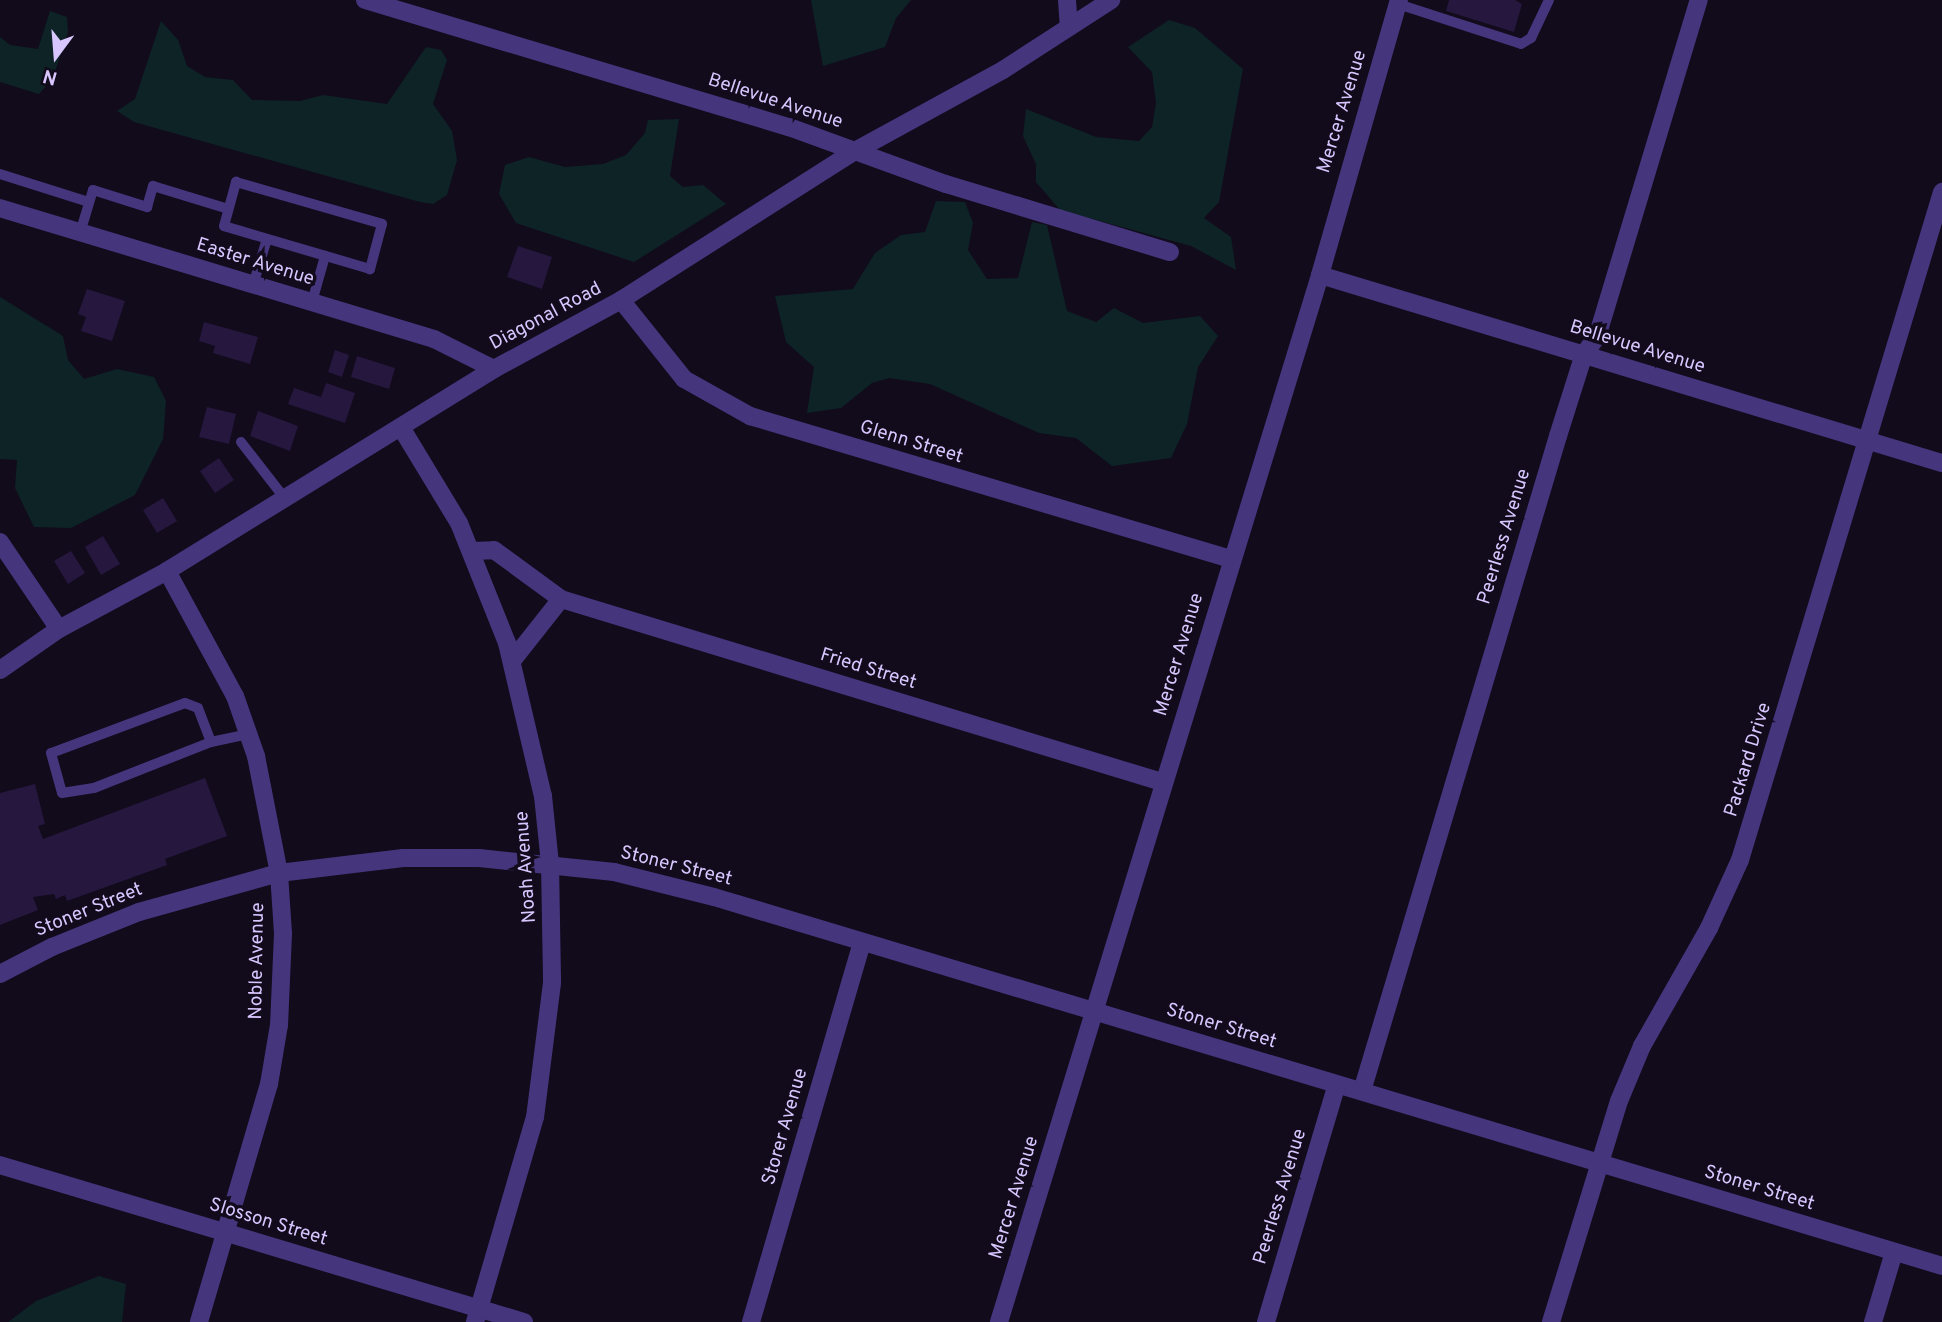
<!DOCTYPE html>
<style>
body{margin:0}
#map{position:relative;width:1942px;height:1322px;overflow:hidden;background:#110b1c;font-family:Overpass,sans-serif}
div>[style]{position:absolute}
.green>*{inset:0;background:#0e2326}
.building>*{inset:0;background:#26173e}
.service>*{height:10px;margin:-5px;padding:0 5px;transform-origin:5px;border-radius:5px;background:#45357d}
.minor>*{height:18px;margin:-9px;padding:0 9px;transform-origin:9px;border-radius:9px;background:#45357d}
.tertiary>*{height:18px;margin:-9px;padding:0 9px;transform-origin:9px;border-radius:9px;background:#45357d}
span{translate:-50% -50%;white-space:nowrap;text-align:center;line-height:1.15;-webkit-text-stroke:7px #110b1c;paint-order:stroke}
.street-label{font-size:19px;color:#d8c6ff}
.north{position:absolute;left:21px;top:21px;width:70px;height:70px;-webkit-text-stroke:5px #110b1c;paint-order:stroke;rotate:196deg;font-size:19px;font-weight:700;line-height:28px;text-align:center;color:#d8c6ff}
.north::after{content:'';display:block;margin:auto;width:24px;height:32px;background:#d8c6ff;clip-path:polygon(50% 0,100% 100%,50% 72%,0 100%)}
</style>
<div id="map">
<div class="green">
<i style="clip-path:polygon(811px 0,911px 0,896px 18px,885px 47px,823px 66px)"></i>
<i style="clip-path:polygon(50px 11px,67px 17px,68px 32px,53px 78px,39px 94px,0 82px,0 37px,10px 45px,38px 49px)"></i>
<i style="clip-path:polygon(1169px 20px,1195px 28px,1243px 69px,1219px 202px,1204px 218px,1231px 237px,1236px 270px,1191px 246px,1060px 210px,1036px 182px,1036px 164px,1023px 136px,1026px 109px,1096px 137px,1139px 141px,1152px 127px,1156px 103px,1152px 72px,1128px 47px)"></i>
<i style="clip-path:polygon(161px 21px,178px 40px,187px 66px,205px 77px,233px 80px,252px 100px,300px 101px,323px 95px,387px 104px,426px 47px,441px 50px,447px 60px,433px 104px,452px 131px,457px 160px,447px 195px,433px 204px,420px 202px,134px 122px,117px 111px,135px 99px)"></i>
<i style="clip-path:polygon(679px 119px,670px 176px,683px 187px,703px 185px,726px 204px,634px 262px,516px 223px,499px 194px,505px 165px,529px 157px,565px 167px,603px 164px,626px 155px,645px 133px,648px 120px)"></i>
<i style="clip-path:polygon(936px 201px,965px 202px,973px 223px,968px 250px,987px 279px,1018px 278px,1032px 222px,1047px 225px,1067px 311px,1096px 322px,1114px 308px,1143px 323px,1200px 316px,1218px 336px,1198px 367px,1187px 424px,1171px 458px,1112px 466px,1076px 438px,1039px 433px,930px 384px,889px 378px,872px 383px,841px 408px,807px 413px,814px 367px,786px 342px,775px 296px,853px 289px,875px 253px,901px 235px,925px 232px)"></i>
<i style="clip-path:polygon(0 297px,63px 336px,68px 360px,84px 379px,117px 369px,154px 377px,166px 401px,163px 439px,135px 495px,71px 528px,34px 527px,15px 488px,17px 460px,0 459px)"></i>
<i style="clip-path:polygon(99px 1276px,126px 1284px,122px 1322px,8px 1322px,36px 1301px)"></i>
</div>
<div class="building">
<i style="clip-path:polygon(1449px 0,1515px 0,1522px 4px,1514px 32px,1446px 11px)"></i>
<i style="clip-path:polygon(518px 246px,552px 257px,542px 289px,507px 277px)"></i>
<i style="clip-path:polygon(87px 289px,125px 301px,112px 341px,81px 331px,86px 317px,78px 314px)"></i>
<i style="clip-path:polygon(204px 322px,258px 337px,250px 364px,213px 353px,215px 346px,199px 341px)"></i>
<i style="clip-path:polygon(335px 350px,349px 355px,342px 377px,328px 372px)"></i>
<i style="clip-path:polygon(357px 356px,395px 368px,389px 389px,351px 377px)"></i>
<i style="clip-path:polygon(326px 383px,355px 393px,345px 423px,288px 404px,294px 388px,321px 397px)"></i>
<i style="clip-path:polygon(207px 407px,236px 414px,229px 444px,199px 437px)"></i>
<i style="clip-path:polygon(258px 411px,298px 426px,290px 451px,250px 436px)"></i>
<i style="clip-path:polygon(219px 458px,234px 480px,215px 493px,200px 471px)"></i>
<i style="clip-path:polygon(163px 498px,177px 521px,157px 533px,143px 510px)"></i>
<i style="clip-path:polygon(103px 536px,120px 564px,101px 575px,85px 547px)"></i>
<i style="clip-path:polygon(71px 551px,85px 573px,68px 584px,54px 561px)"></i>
<i style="clip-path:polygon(205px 778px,227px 836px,165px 859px,167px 865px,67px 901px,65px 895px,56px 899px,54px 894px,33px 897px,38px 910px,0 925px,0 793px,35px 784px,45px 824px,38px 826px,43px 839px)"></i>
</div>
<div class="service">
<i style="left:1398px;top:4px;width:129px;rotate:18deg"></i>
<i style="left:1521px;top:44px;width:12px;rotate:-31deg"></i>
<i style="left:1531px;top:38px;width:42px;rotate:-64.7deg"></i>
<i style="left:0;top:174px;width:93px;rotate:17.5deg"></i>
<i style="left:236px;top:182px;width:152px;rotate:16deg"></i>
<i style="left:382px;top:224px;width:47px;rotate:104.9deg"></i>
<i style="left:370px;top:269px;width:152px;rotate:-163.6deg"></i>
<i style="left:224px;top:226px;width:46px;rotate:-74.7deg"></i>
<i style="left:80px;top:233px;width:45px;rotate:-73.2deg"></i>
<i style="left:93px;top:190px;width:57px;rotate:17.5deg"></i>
<i style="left:147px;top:207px;width:22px;rotate:-74deg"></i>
<i style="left:153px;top:186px;width:78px;rotate:17deg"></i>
<i style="left:253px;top:285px;width:48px;rotate:-73.1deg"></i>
<i style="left:312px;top:302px;width:48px;rotate:-74.2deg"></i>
<i style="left:241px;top:442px;width:73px;rotate:52.2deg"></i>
<i style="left:211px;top:742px;width:36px;rotate:-111deg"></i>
<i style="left:198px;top:708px;width:14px;rotate:-159deg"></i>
<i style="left:185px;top:703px;width:143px;rotate:159.5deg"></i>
<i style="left:51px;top:753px;width:41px;rotate:74.6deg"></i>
<i style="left:62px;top:793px;width:32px;rotate:-9deg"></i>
<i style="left:94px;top:788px;width:126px;rotate:-21.5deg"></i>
<i style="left:211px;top:742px;width:39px;rotate:-12deg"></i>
</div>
<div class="minor">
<i style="left:365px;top:0;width:443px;rotate:16.7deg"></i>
<i style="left:789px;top:127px;width:167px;rotate:20deg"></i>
<i style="left:946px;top:184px;width:234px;rotate:16.9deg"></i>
<i style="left:1067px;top:0;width:27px;rotate:86deg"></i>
<i style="left:0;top:208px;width:453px;rotate:16.8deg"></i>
<i style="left:434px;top:339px;width:67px;rotate:26.6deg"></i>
<i style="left:1320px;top:275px;width:650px;rotate:16.82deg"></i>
<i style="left:621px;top:300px;width:101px;rotate:51.4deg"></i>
<i style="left:684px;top:379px;width:76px;rotate:29.3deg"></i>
<i style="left:750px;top:416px;width:502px;rotate:16.56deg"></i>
<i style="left:402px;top:429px;width:110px;rotate:58.8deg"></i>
<i style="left:459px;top:523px;width:129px;rotate:68.2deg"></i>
<i style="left:507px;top:643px;width:157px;rotate:76.8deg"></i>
<i style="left:543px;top:796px;width:68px;rotate:84.1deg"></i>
<i style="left:550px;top:864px;width:119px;rotate:89deg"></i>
<i style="left:552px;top:983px;width:135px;rotate:97.2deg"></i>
<i style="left:535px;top:1117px;width:214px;rotate:106.3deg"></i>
<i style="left:471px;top:551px;width:23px;rotate:-2deg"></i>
<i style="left:494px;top:550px;width:83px;rotate:36.2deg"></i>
<i style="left:561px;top:599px;width:628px;rotate:16.94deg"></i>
<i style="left:167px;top:571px;width:142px;rotate:61.5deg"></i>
<i style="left:235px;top:696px;width:64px;rotate:70.7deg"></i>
<i style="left:256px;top:756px;width:119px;rotate:78.9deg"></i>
<i style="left:279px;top:873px;width:61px;rotate:86.2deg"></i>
<i style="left:283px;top:934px;width:91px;rotate:92.5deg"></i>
<i style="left:279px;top:1025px;width:60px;rotate:99.6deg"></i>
<i style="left:269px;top:1084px;width:248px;rotate:106.4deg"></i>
<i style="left:512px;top:661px;width:79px;rotate:-51.7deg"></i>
<i style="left:0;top:974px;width:59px;rotate:-27.4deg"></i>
<i style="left:52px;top:947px;width:94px;rotate:-21.9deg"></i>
<i style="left:139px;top:912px;width:145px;rotate:-15.6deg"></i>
<i style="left:279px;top:873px;width:125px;rotate:-6.9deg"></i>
<i style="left:403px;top:858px;width:76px"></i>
<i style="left:479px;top:858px;width:136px;rotate:5.9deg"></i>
<i style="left:614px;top:872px;width:103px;rotate:14deg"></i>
<i style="left:714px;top:897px;width:1282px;rotate:16.72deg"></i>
<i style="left:1362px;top:1091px;width:684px;rotate:-73.34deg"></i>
<i style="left:1558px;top:436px;width:86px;rotate:-72.4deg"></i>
<i style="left:1584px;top:354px;width:21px;rotate:-53deg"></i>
<i style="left:1597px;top:337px;width:352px;rotate:-73.2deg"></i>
<i style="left:0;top:1165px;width:547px;rotate:16.68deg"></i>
<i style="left:751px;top:1322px;width:395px;rotate:-73.7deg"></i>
<i style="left:999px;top:1322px;width:1095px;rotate:-72.95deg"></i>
<i style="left:1320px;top:275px;width:286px;rotate:-74deg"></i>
<i style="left:1266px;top:1322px;width:248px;rotate:-73.4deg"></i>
<i style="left:1551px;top:1322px;width:231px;rotate:-72.9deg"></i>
<i style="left:1619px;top:1101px;width:60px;rotate:-67.3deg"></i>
<i style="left:1642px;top:1046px;width:136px;rotate:-60.4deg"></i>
<i style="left:1709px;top:928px;width:75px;rotate:-65.5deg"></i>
<i style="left:1740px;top:860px;width:698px;rotate:-73.17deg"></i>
<i style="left:1873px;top:1322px;width:73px;rotate:-73.3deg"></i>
</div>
<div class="tertiary">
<i style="left:0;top:542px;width:105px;rotate:55.9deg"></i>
<i style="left:0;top:670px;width:72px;rotate:-34.8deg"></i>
<i style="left:59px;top:629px;width:123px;rotate:-28.2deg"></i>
<i style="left:167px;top:571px;width:384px;rotate:-31.7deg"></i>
<i style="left:494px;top:369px;width:145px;rotate:-28.5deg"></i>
<i style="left:621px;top:300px;width:277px;rotate:-32.5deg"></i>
<i style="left:855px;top:151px;width:169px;rotate:-28.7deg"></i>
<i style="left:1003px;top:70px;width:129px;rotate:-32.9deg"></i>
</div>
<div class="street-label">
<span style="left:775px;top:102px;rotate:18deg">Bellevue Avenue</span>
<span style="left:1343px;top:112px;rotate:-73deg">Mercer Avenue</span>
<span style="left:255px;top:263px;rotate:17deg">Easter Avenue</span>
<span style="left:546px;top:317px;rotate:-28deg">Diagonal Road</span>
<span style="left:1637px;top:348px;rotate:17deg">Bellevue Avenue</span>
<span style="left:911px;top:443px;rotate:17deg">Glenn Street</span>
<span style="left:1505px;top:537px;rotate:-73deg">Peerless Avenue</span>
<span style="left:1180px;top:655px;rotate:-73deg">Mercer Avenue</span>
<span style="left:868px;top:670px;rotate:17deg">Fried Street</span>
<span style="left:1749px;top:760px;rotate:-73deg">Packard Drive</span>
<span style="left:527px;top:867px;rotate:-94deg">Noah Avenue</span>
<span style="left:676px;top:867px;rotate:14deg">Stoner Street</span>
<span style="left:89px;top:911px;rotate:-22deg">Stoner Street</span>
<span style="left:258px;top:961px;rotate:-89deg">Noble Avenue</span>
<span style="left:1221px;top:1027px;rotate:17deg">Stoner Street</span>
<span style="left:786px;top:1127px;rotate:-74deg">Storer Avenue</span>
<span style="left:1759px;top:1189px;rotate:17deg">Stoner Street</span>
<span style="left:1281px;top:1197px;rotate:-73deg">Peerless Avenue</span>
<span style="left:1015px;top:1198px;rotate:-73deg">Mercer Avenue</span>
<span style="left:268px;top:1223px;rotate:17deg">Slosson Street</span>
</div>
<div class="north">N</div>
</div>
